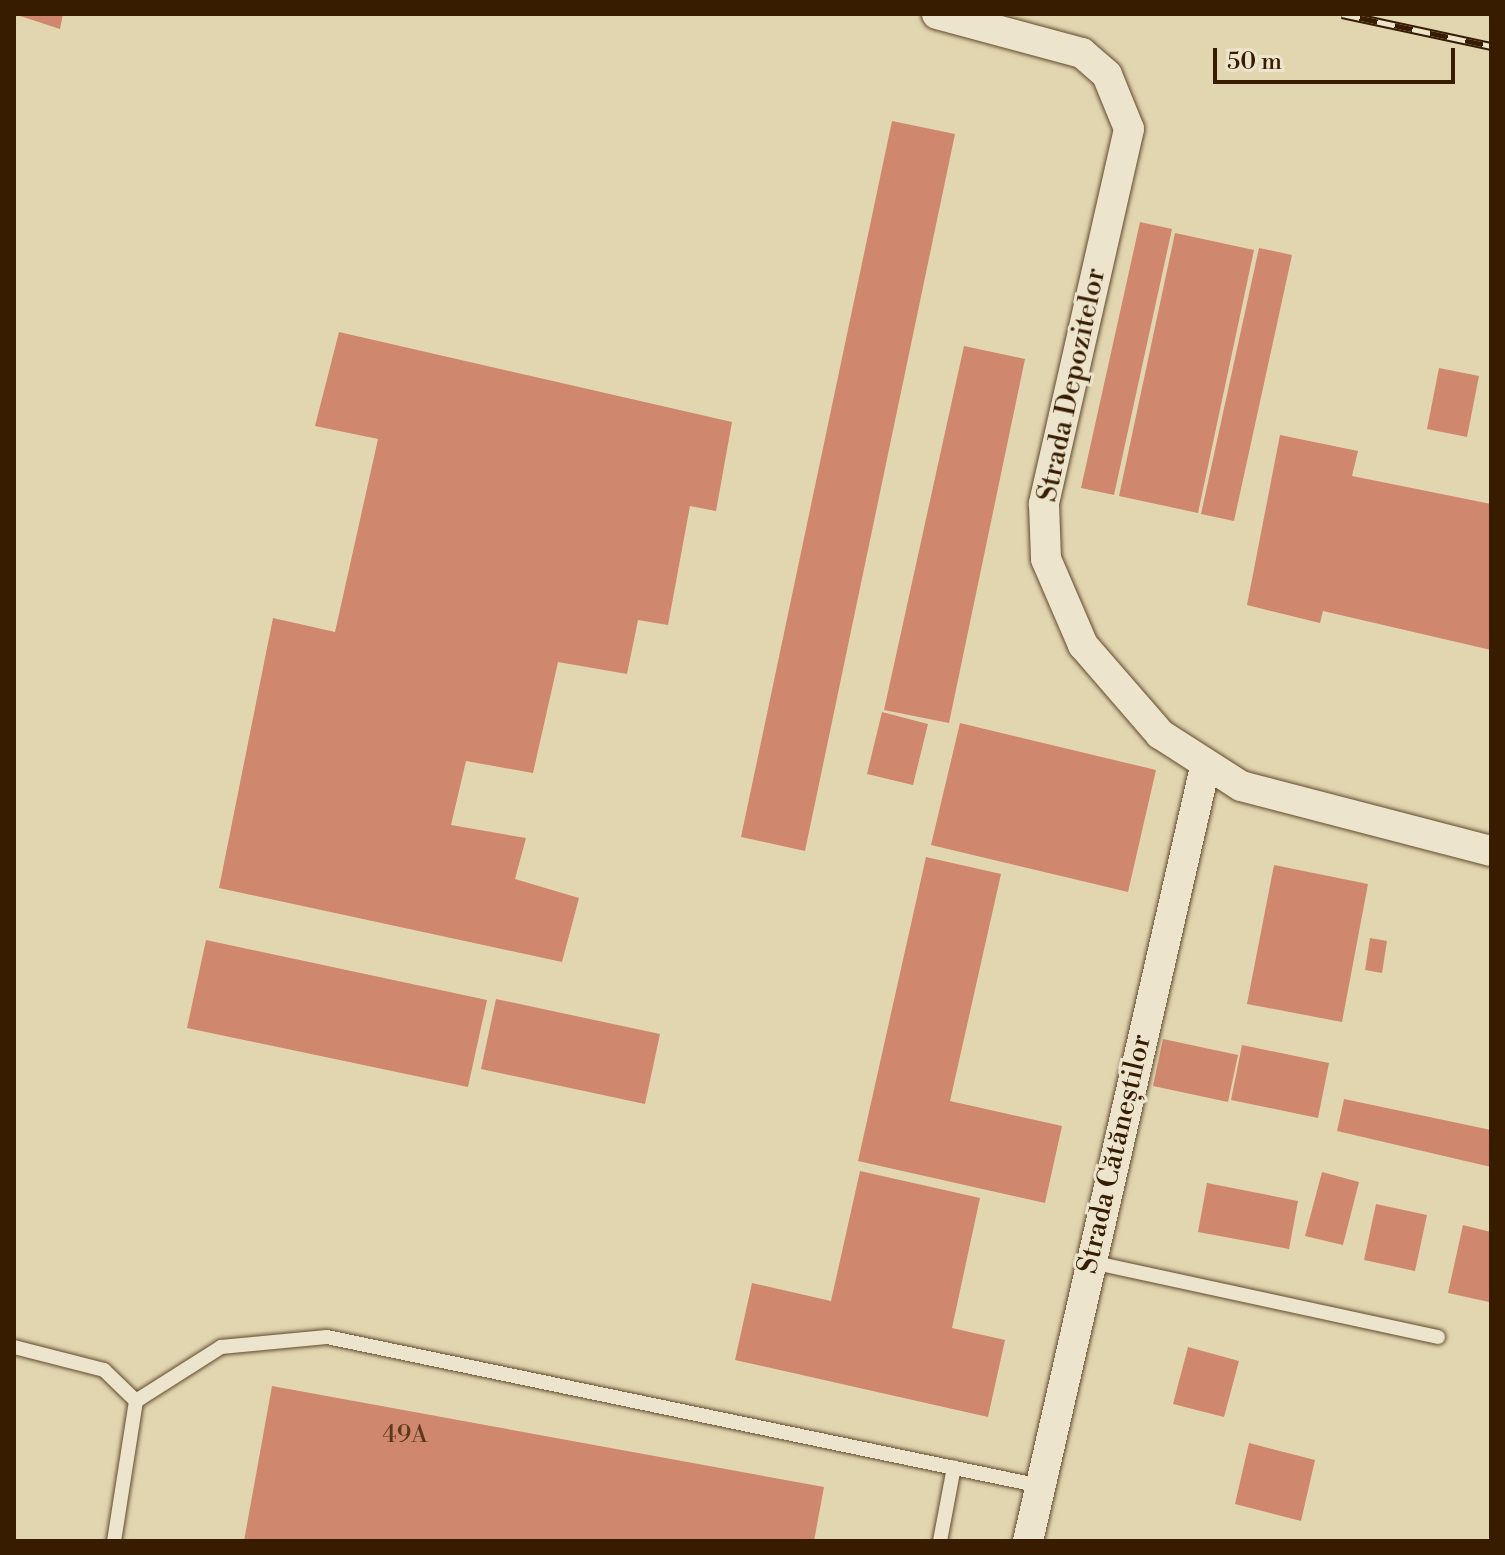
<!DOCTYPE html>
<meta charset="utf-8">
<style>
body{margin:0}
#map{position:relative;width:1505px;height:1555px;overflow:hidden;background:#e2d6b1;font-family:"Libre Bodoni",serif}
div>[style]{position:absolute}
.building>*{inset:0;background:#cf886e}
.roads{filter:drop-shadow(0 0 2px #624a2c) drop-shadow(0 0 2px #624a2c)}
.lane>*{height:14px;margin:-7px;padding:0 7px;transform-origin:7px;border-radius:7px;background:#ece4cc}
.street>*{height:30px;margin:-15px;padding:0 15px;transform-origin:15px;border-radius:15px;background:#ece4cc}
.rail>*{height:9px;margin-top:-4.5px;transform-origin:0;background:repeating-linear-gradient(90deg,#ece4cc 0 18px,#371c00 0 36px);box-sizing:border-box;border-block:2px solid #371c00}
span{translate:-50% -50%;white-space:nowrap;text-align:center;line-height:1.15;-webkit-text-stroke:6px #ece4cc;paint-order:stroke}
.number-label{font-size:24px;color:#5d371c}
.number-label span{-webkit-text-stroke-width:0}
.street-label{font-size:28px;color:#371c00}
.frame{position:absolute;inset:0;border:16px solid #371c00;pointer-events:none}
.scale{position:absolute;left:1213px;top:48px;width:242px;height:36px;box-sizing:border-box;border:4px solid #371c00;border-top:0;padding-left:10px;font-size:24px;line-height:28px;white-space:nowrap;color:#371c00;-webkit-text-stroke:6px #ece4cc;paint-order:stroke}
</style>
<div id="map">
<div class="building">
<i style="clip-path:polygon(14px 14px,63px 14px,60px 29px)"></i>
<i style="clip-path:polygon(892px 121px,955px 134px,805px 851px,741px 837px)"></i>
<i style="clip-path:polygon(1140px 222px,1172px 229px,1114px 495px,1081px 488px)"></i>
<i style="clip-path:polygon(1175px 233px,1254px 250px,1198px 513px,1119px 496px)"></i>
<i style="clip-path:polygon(1259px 248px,1292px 255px,1234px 521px,1201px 514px)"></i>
<i style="clip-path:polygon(339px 332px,732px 422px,716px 511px,690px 506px,668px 625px,638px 620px,627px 674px,558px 662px,533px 773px,466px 761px,451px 825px,526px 838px,515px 879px,579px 898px,562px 962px,219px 888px,273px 618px,335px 632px,378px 439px,315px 426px)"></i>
<i style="clip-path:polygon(964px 346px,1025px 359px,949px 723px,884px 710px)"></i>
<i style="clip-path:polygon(1439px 368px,1479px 376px,1467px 437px,1427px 429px)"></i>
<i style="clip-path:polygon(1280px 435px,1358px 451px,1352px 476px,1491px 504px,1491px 650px,1323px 611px,1320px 623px,1247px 605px)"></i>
<i style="clip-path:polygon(882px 712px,928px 724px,913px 785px,867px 774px)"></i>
<i style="clip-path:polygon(960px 723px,1156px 770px,1128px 892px,931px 845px)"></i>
<i style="clip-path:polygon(926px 857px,1001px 874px,950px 1101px,1062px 1126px,1045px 1203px,858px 1161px)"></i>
<i style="clip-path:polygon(1274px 865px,1368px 884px,1342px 1022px,1247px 1004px)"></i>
<i style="clip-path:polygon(1370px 938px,1387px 941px,1382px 973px,1365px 970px)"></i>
<i style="clip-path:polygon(206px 940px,487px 1000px,468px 1087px,187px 1028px)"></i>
<i style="clip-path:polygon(496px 999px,660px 1034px,645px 1104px,481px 1069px)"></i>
<i style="clip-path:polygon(1163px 1039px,1238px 1055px,1228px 1102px,1153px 1086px)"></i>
<i style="clip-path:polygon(1242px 1045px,1329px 1063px,1318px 1118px,1231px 1100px)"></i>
<i style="clip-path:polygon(1344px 1099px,1491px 1130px,1491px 1167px,1337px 1131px)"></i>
<i style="clip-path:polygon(860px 1171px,980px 1198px,952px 1328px,1005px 1340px,988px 1417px,735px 1360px,752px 1283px,831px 1301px)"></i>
<i style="clip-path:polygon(1322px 1172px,1359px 1182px,1343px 1245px,1305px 1236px)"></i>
<i style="clip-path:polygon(1207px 1183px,1298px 1201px,1289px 1249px,1198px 1232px)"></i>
<i style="clip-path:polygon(1376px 1204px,1427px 1215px,1415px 1271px,1364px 1260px)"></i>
<i style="clip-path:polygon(1463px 1225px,1491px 1232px,1489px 1302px,1448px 1293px)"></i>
<i style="clip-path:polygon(1188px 1347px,1239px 1361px,1224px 1417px,1173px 1404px)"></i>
<i style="clip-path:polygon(272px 1386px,824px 1487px,814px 1541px,244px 1541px)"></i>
<i style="clip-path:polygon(1249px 1443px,1315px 1460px,1301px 1521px,1235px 1504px)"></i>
</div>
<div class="roads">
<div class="lane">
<i style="left:1091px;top:1262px;width:355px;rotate:12.2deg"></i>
<i style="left:14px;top:1347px;width:93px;rotate:14.3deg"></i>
<i style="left:104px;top:1370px;width:45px;rotate:44.1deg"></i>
<i style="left:136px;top:1401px;width:142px;rotate:98.9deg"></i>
<i style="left:136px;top:1401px;width:101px;rotate:-32.4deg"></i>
<i style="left:221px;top:1347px;width:106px;rotate:-5.4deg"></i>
<i style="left:327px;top:1337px;width:729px;rotate:11.79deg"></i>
<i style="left:940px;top:1541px;width:75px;rotate:-79.3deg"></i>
</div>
<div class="street">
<i style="left:937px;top:14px;width:150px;rotate:15.1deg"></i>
<i style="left:1082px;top:53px;width:33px;rotate:41deg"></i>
<i style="left:1107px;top:75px;width:58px;rotate:67.8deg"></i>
<i style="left:1129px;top:129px;width:385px;rotate:102.8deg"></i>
<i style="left:1044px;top:504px;width:55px;rotate:87.9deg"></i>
<i style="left:1046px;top:559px;width:94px;rotate:66.7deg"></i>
<i style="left:1083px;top:645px;width:118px;rotate:49.1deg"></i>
<i style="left:1160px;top:734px;width:96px;rotate:32.7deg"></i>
<i style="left:1241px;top:786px;width:258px;rotate:14.6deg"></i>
<i style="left:1028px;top:1541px;width:794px;rotate:-77.12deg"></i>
</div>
</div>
<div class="rail">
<i style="left:1342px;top:14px;width:152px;rotate:12.1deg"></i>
</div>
<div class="number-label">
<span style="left:405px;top:1436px">49A</span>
</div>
<div class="street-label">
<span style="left:1072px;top:385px;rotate:-78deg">Strada Depozitelor</span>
<span style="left:1115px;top:1154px;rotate:-77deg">Strada Cătăneștilor</span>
</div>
<div class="frame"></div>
<div class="scale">50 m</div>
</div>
